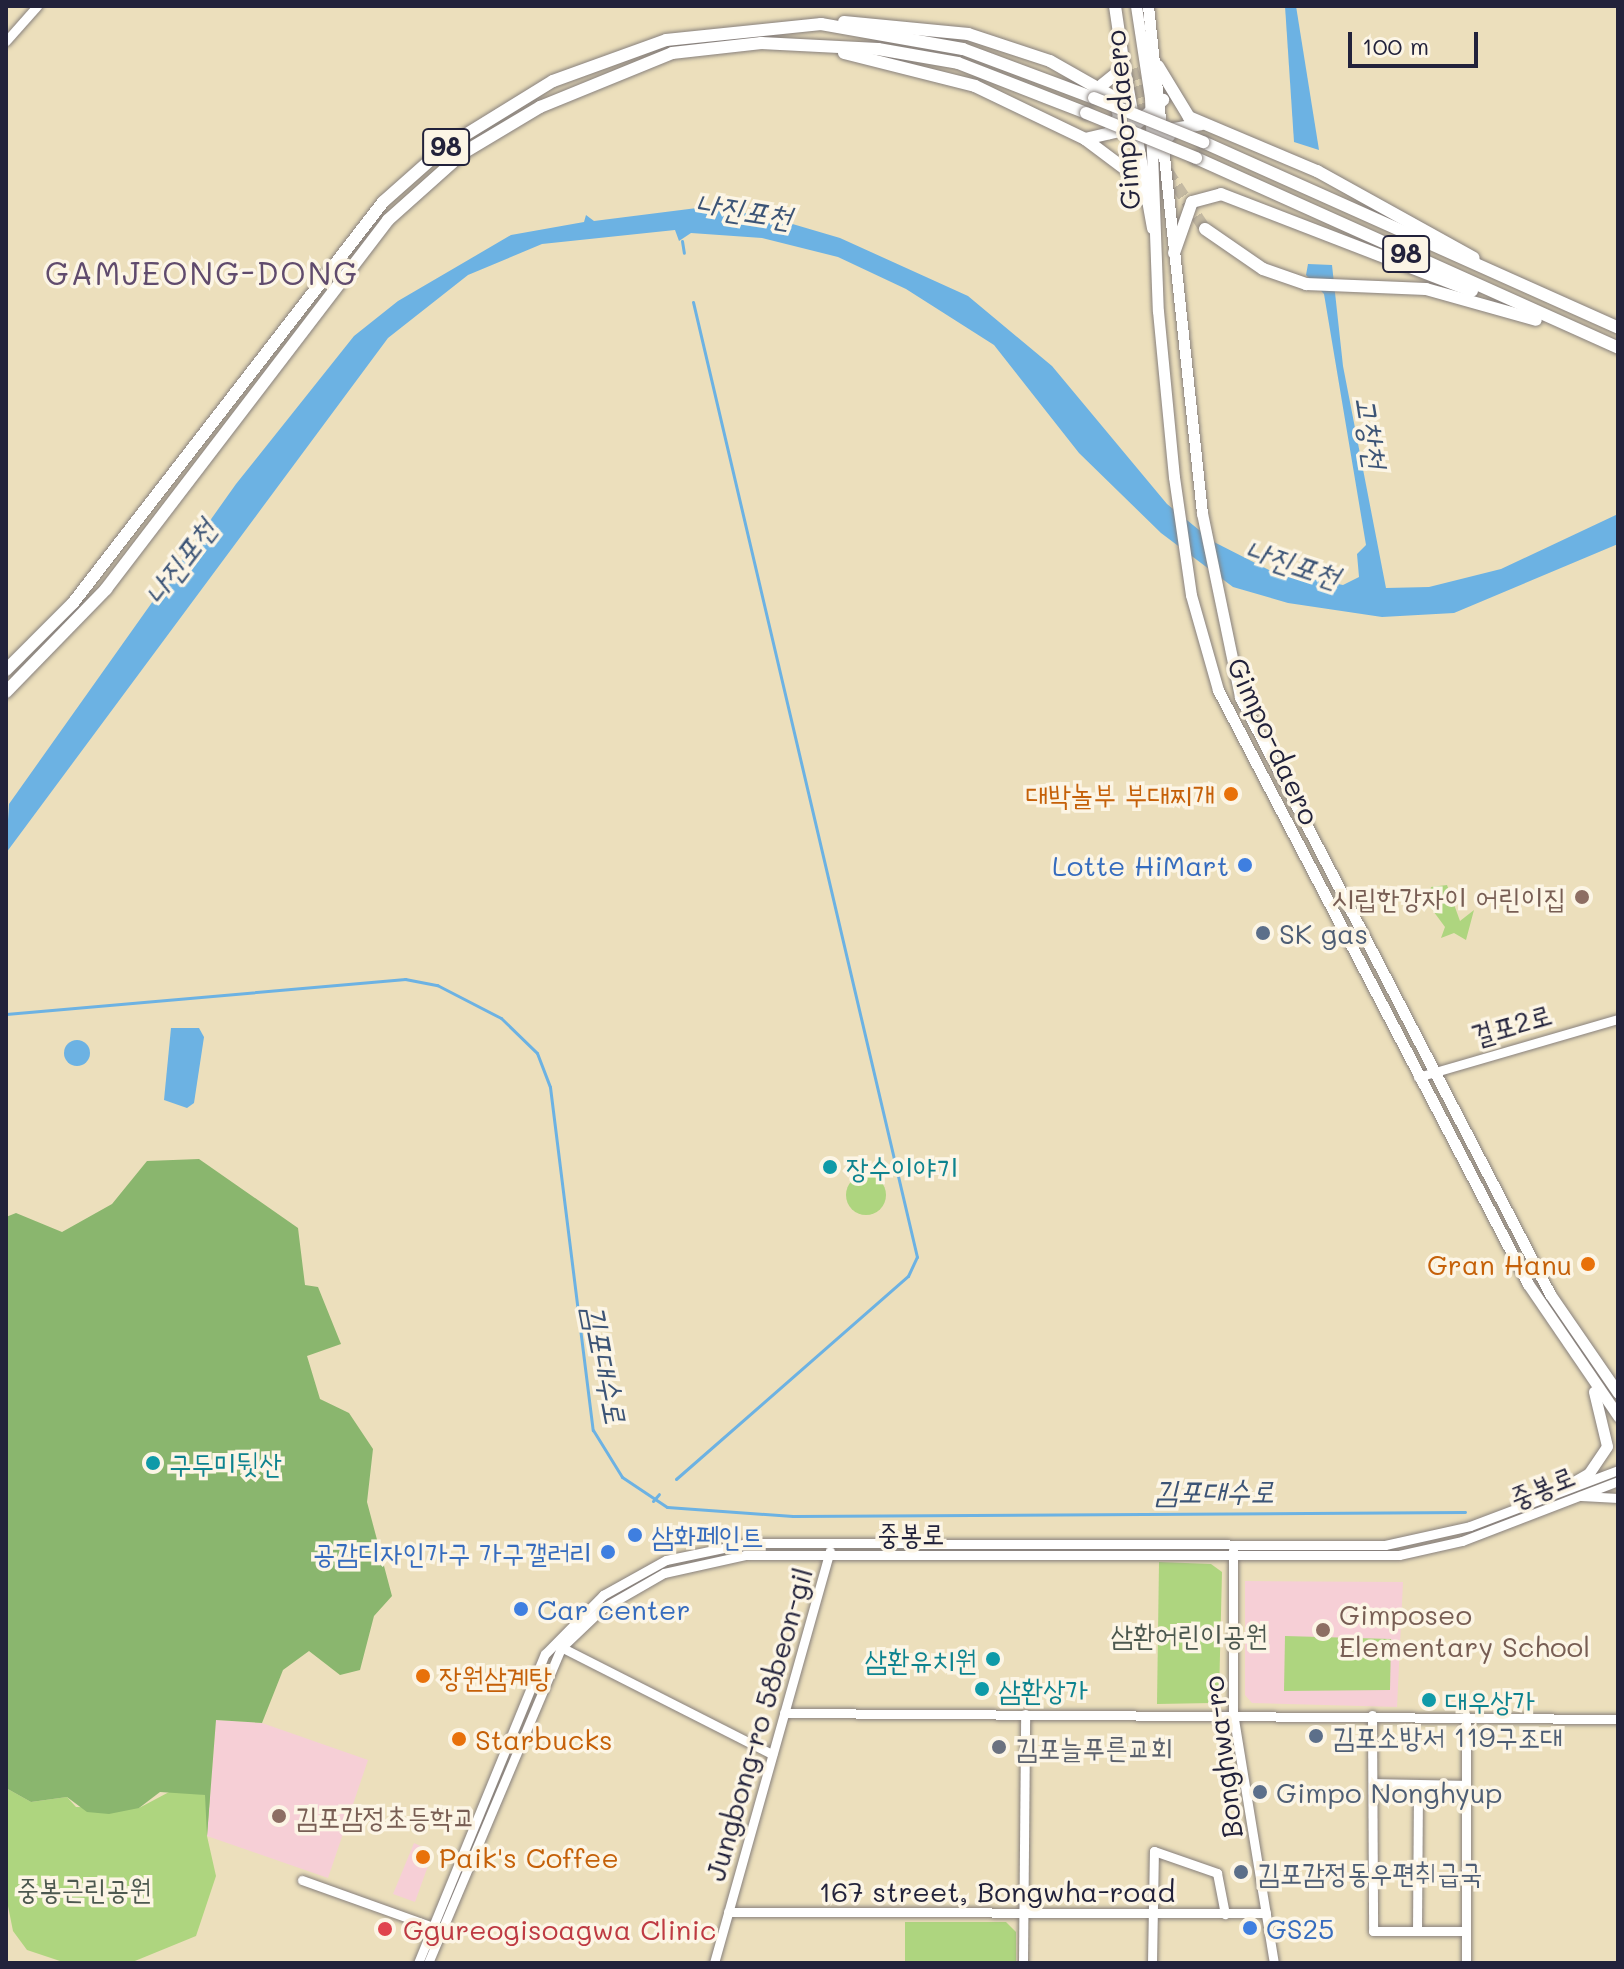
<!DOCTYPE html>
<meta charset="utf-8">
<style>
body{margin:0}
#map{position:relative;width:1624px;height:1969px;overflow:hidden;background:#ecdfbc;font-family:Mali,"Poor Story",sans-serif}
div>[style]{position:absolute}
.built>*{inset:0;background:#f6cfd6}
.green>*{inset:0;background:#aed57f}
.round{border-radius:50%}
.forest>*{inset:0;background:#8ab66e}
.water>*{inset:0;background:#6cb2e3}
.stream>*{height:3px;margin:-1.5px;padding:0 1.5px;transform-origin:1.5px;border-radius:1.5px;background:#6cb2e3}
.highway-tunnel>*{height:12px;margin-top:-6px;transform-origin:0;background:repeating-linear-gradient(90deg,#c4b9a2 0 12px,transparent 0 18px)}
.roads{filter:drop-shadow(0 0 2px #87807c) drop-shadow(0 0 2px #87807c)}
.minor>*{height:9px;margin:-4.5px;padding:0 4.5px;transform-origin:4.5px;border-radius:4.5px;background:#fff}
.major>*{height:11px;margin:-5.5px;padding:0 5.5px;transform-origin:5.5px;border-radius:5.5px;background:#fff}
.highway>*{height:12px;margin:-6px;padding:0 6px;transform-origin:6px;border-radius:6px;background:#fff}
.bridges{filter:drop-shadow(0 0 2px #87807c) drop-shadow(0 0 2px #87807c)}
.highway-bridge>*{height:12px;margin:-6px;padding:0 6px;transform-origin:6px;border-radius:6px;background:#fff}
.dots>*{width:22px;height:22px;translate:-50% -50%;box-sizing:border-box;border:4px solid #fcf5e5;border-radius:50%}
span{translate:-50% -50%;white-space:nowrap;text-align:center;line-height:1.15;-webkit-text-stroke:7px #fcf5e5;paint-order:stroke}
.shield-label span{padding:2px 6px;background:#fcf5e5;border:2px solid;border-radius:6px;-webkit-text-stroke-width:0}
.shield-label{font-size:26px;color:#22223b;font-weight:700}
.street-label{font-size:28px;color:#22223b}
.food-label{font-size:28px;color:#c56008}
.right{translate:-100% -50%;text-align:right}
.left{translate:0 -50%;text-align:left}
.shop-label{font-size:28px;color:#366cbe}
.education-label{font-size:28px;color:#785e54}
.service-label{font-size:28px;color:#4e5e75}
.culture-label{font-size:28px;color:#0d838f}
.park-label{font-size:28px;color:#4c584f}
.worship-label{font-size:28px;color:#5b616d}
.health-label{font-size:28px;color:#be3a42}
.water-label{font-size:30px;color:#3c5476;font-style:italic}
.quarter-label{font-size:32px;color:#604b6d;letter-spacing:2px}
.frame{position:absolute;inset:0;border:8px solid #22223b;pointer-events:none}
.scale{position:absolute;left:1348px;top:32px;width:130px;height:36px;box-sizing:border-box;border:4px solid #22223b;border-top:0;padding-left:10px;font-size:24px;line-height:28px;white-space:nowrap;color:#22223b;-webkit-text-stroke:6px #fcf5e5;paint-order:stroke}
</style>
<div id="map">
<div class="built">
<i style="clip-path:polygon(1245px 1581px,1403px 1582px,1397px 1707px,1252px 1703px,1245px 1695px)"></i>
<i style="clip-path:polygon(216px 1720px,262px 1723px,368px 1760px,328px 1878px,207px 1836px)"></i>
<i style="clip-path:polygon(414px 1843px,433px 1852px,415px 1902px,393px 1894px)"></i>
</div>
<div class="green">
<i style="clip-path:polygon(1447px 885px,1460px 921px,1474px 910px,1466px 940px,1454px 933px,1441px 938px,1445px 927px,1428px 904px,1431px 887px)"></i>
<i class="round" style="left:846px;top:1175px;width:40px;height:40px"></i>
<i style="clip-path:polygon(1159px 1562px,1211px 1564px,1222px 1572px,1219px 1695px,1212px 1703px,1157px 1704px)"></i>
<i style="clip-path:polygon(1285px 1636px,1391px 1639px,1390px 1690px,1284px 1691px)"></i>
<i style="clip-path:polygon(6px 1788px,31px 1802px,67px 1797px,76px 1807px,139px 1808px,171px 1791px,210px 1795px,207px 1836px,216px 1876px,196px 1936px,130px 1963px,66px 1963px,27px 1950px,13px 1931px,6px 1896px)"></i>
<i style="clip-path:polygon(905px 1922px,1006px 1922px,1016px 1932px,1016px 1963px,905px 1963px)"></i>
</div>
<div class="forest">
<i style="clip-path:polygon(199px 1159px,298px 1228px,305px 1285px,318px 1287px,341px 1344px,307px 1356px,320px 1399px,349px 1413px,373px 1449px,367px 1502px,392px 1596px,374px 1616px,360px 1670px,340px 1675px,309px 1651px,283px 1670px,262px 1723px,216px 1720px,207px 1836px,205px 1795px,160px 1792px,139px 1808px,109px 1814px,87px 1812px,67px 1797px,31px 1802px,6px 1788px,6px 1217px,16px 1213px,62px 1232px,112px 1204px,147px 1161px)"></i>
</div>
<div class="water">
<i style="clip-path:polygon(1285px 6px,1296px 6px,1319px 150px,1294px 142px)"></i>
<i style="clip-path:polygon(697px 208px,762px 215px,840px 238px,968px 296px,1052px 366px,1167px 504px,1214px 542px,1269px 570px,1343px 585px,1359px 577px,1357px 554px,1366px 545px,1324px 294px,1306px 275px,1308px 264px,1332px 265px,1343px 366px,1386px 588px,1429px 587px,1501px 569px,1618px 514px,1618px 544px,1454px 613px,1382px 617px,1288px 603px,1233px 587px,1161px 533px,1079px 453px,994px 345px,906px 289px,838px 257px,762px 238px,691px 233px,679px 241px,675px 230px,542px 244px,468px 275px,388px 338px,6px 853px,9px 804px,236px 484px,354px 336px,398px 301px,511px 235px,584px 222px,586px 215px,594px 221px)"></i>
<i style="clip-path:polygon(171px 1028px,199px 1028px,204px 1037px,194px 1103px,187px 1108px,164px 1100px)"></i>
<i class="round" style="left:64px;top:1040px;width:26px;height:26px"></i>
</div>
<div class="stream">
<i style="left:682px;top:241px;width:12px;rotate:81deg"></i>
<i style="left:6px;top:1014px;width:401px;rotate:-5deg"></i>
<i style="left:405px;top:979px;width:33px;rotate:11deg"></i>
<i style="left:437px;top:985px;width:72px;rotate:27.3deg"></i>
<i style="left:501px;top:1018px;width:50px;rotate:44.2deg"></i>
<i style="left:537px;top:1053px;width:36px;rotate:69deg"></i>
<i style="left:550px;top:1087px;width:346px;rotate:82.9deg"></i>
<i style="left:593px;top:1430px;width:55px;rotate:58.3deg"></i>
<i style="left:622px;top:1477px;width:54px;rotate:33.7deg"></i>
<i style="left:667px;top:1507px;width:126px;rotate:4.1deg"></i>
<i style="left:793px;top:1516px;width:672px;rotate:-0.34deg"></i>
<i style="left:676px;top:1479px;width:308px;rotate:-41.2deg"></i>
<i style="left:908px;top:1276px;width:21px;rotate:-65deg"></i>
<i style="left:917px;top:1257px;width:981px;rotate:-103.2deg"></i>
<i style="left:653px;top:1501px;width:9px;rotate:-49deg"></i>
</div>
<div class="highway-tunnel">
<i style="left:1132px;top:69px;width:57px;rotate:71.6deg"></i>
<i style="left:1167px;top:171px;width:69px;rotate:56.8deg"></i>
</div>
<div class="roads">
<div class="minor">
<i style="left:6px;top:41px;width:47px;rotate:-48.5deg"></i>
<i style="left:1418px;top:1077px;width:208px;rotate:-16.2deg"></i>
<i style="left:1581px;top:1496px;width:37px;rotate:3deg"></i>
<i style="left:1233px;top:1550px;width:163px;rotate:90deg"></i>
<i style="left:1233px;top:1713px;width:253px;rotate:80.7deg"></i>
<i style="left:559px;top:1646px;width:239px;rotate:26.9deg"></i>
<i style="left:784px;top:1713px;width:834px;rotate:0.41deg"></i>
<i style="left:1372px;top:1715px;width:216px;rotate:89.7deg"></i>
<i style="left:1373px;top:1931px;width:93px"></i>
<i style="left:1373px;top:1783px;width:93px;rotate:1.2deg"></i>
<i style="left:302px;top:1880px;width:139px;rotate:19.7deg"></i>
<i style="left:728px;top:1912px;width:538px;rotate:0.11deg"></i>
<i style="left:1417px;top:1931px;width:147px;rotate:-89.6deg"></i>
<i style="left:418px;top:1963px;width:334px;rotate:-67.7deg"></i>
<i style="left:545px;top:1654px;width:83px;rotate:-45.5deg"></i>
<i style="left:603px;top:1595px;width:72px;rotate:-29.1deg"></i>
<i style="left:666px;top:1560px;width:84px;rotate:-11.7deg"></i>
<i style="left:748px;top:1543px;width:637px;rotate:0.18deg"></i>
<i style="left:1385px;top:1545px;width:87px;rotate:-12.6deg"></i>
<i style="left:1470px;top:1526px;width:158px;rotate:-20.7deg"></i>
<i style="left:428px;top:1963px;width:342px;rotate:-67.1deg"></i>
<i style="left:561px;top:1648px;width:58px;rotate:-43.6deg"></i>
<i style="left:603px;top:1608px;width:70px;rotate:-29.8deg"></i>
<i style="left:664px;top:1573px;width:83px;rotate:-12.5deg"></i>
<i style="left:745px;top:1555px;width:654px"></i>
<i style="left:1399px;top:1555px;width:65px;rotate:-12.5deg"></i>
<i style="left:1462px;top:1541px;width:167px;rotate:-21deg"></i>
<i style="left:714px;top:1963px;width:428px;rotate:-74.3deg"></i>
<i style="left:1023px;top:1963px;width:249px;rotate:-89.5deg"></i>
<i style="left:1152px;top:1963px;width:112px;rotate:-89deg"></i>
<i style="left:1154px;top:1851px;width:67px;rotate:19.2deg"></i>
<i style="left:1217px;top:1873px;width:42px;rotate:79deg"></i>
<i style="left:1466px;top:1963px;width:247px;rotate:-90deg"></i>
</div>
<div class="major">
<i style="left:1136px;top:6px;width:92px;rotate:81.3deg"></i>
<i style="left:1150px;top:97px;width:214px;rotate:87.9deg"></i>
<i style="left:1158px;top:311px;width:167px;rotate:84.5deg"></i>
<i style="left:1174px;top:477px;width:119px;rotate:81.8deg"></i>
<i style="left:1191px;top:595px;width:99px;rotate:74.1deg"></i>
<i style="left:1218px;top:690px;width:670px;rotate:62.44deg"></i>
<i style="left:1528px;top:1284px;width:160px;rotate:55.7deg"></i>
<i style="left:1148px;top:6px;width:510px;rotate:83.92deg"></i>
<i style="left:1202px;top:513px;width:188px;rotate:78.3deg"></i>
<i style="left:1240px;top:697px;width:673px;rotate:62.56deg"></i>
<i style="left:1550px;top:1294px;width:120px;rotate:55.5deg"></i>
<i style="left:1560px;top:1490px;width:34px;rotate:-30deg"></i>
<i style="left:1589px;top:1473px;width:32px;rotate:-56deg"></i>
<i style="left:1607px;top:1446px;width:56px;rotate:-103.5deg"></i>
</div>
<div class="highway">
<i style="left:844px;top:22px;width:125px;rotate:5.5deg"></i>
<i style="left:968px;top:34px;width:86px;rotate:18.2deg"></i>
<i style="left:1050px;top:61px;width:75px;rotate:29.6deg"></i>
<i style="left:1115px;top:98px;width:19px;rotate:78deg"></i>
<i style="left:1119px;top:117px;width:19px;rotate:122deg"></i>
<i style="left:844px;top:53px;width:135px;rotate:14.1deg"></i>
<i style="left:975px;top:86px;width:122px;rotate:25.7deg"></i>
<i style="left:1085px;top:139px;width:48px;rotate:-13.2deg"></i>
<i style="left:1132px;top:128px;width:42px;rotate:-42.1deg"></i>
<i style="left:1158px;top:66px;width:60px;rotate:58.7deg"></i>
<i style="left:1189px;top:117px;width:139px;rotate:22.9deg"></i>
<i style="left:1317px;top:171px;width:179px;rotate:29deg"></i>
<i style="left:1124px;top:67px;width:164px;rotate:79.8deg"></i>
<i style="left:1102px;top:85px;width:28px;rotate:-39deg"></i>
<i style="left:1124px;top:67px;width:62px;rotate:-98.4deg"></i>
<i style="left:1085px;top:139px;width:55px;rotate:36.9deg"></i>
<i style="left:1129px;top:172px;width:30px;rotate:62deg"></i>
<i style="left:1203px;top:142px;width:455px;rotate:24.1deg"></i>
<i style="left:1154px;top:155px;width:33px;rotate:-52deg"></i>
<i style="left:1174px;top:129px;width:27px;rotate:-10deg"></i>
<i style="left:1196px;top:158px;width:463px;rotate:24.2deg"></i>
<i style="left:1205px;top:229px;width:70px;rotate:34.6deg"></i>
<i style="left:1263px;top:269px;width:46px;rotate:19.2deg"></i>
<i style="left:1306px;top:284px;width:120px;rotate:2.4deg"></i>
<i style="left:1426px;top:289px;width:114px;rotate:15.7deg"></i>
<i style="left:1174px;top:253px;width:54px;rotate:-70.6deg"></i>
<i style="left:1192px;top:202px;width:30px;rotate:-15deg"></i>
<i style="left:1221px;top:194px;width:269px;rotate:21.1deg"></i>
<i style="left:6px;top:670px;width:95px;rotate:-45deg"></i>
<i style="left:73px;top:603px;width:507px;rotate:-52.29deg"></i>
<i style="left:383px;top:202px;width:81px;rotate:-41.5deg"></i>
<i style="left:444px;top:148px;width:128px;rotate:-31.6deg"></i>
<i style="left:553px;top:81px;width:120px;rotate:-19.9deg"></i>
<i style="left:666px;top:40px;width:156px;rotate:-5.9deg"></i>
<i style="left:821px;top:24px;width:144px;rotate:10deg"></i>
<i style="left:963px;top:49px;width:140px;rotate:20.5deg"></i>
<i style="left:6px;top:692px;width:144px;rotate:-45.8deg"></i>
<i style="left:106px;top:589px;width:464px;rotate:-52.6deg"></i>
<i style="left:388px;top:220px;width:101px;rotate:-41.8deg"></i>
<i style="left:463px;top:153px;width:90px;rotate:-30.9deg"></i>
<i style="left:540px;top:107px;width:143px;rotate:-22.2deg"></i>
<i style="left:672px;top:53px;width:90px;rotate:-6.4deg"></i>
<i style="left:761px;top:43px;width:117px;rotate:2.9deg"></i>
<i style="left:878px;top:49px;width:81px;rotate:9.9deg"></i>
<i style="left:958px;top:63px;width:137px;rotate:21.3deg"></i>
</div>
</div>
<div class="bridges">
<div class="highway-bridge">
<i style="left:1094px;top:98px;width:118px;rotate:22deg"></i>
<i style="left:1086px;top:113px;width:119px;rotate:22.2deg"></i>
</div>
</div>
<div class="dots">
<i style="left:1231px;top:794px;background:#e8710a"></i>
<i style="left:1245px;top:865px;background:#3f7fe0"></i>
<i style="left:1582px;top:897px;background:#8d6e63"></i>
<i style="left:1263px;top:933px;background:#5c6f8a"></i>
<i style="left:830px;top:1167px;background:#0f9aa8"></i>
<i style="left:1588px;top:1264px;background:#e8710a"></i>
<i style="left:153px;top:1463px;background:#0f9aa8"></i>
<i style="left:635px;top:1535px;background:#3f7fe0"></i>
<i style="left:608px;top:1552px;background:#3f7fe0"></i>
<i style="left:521px;top:1609px;background:#3f7fe0"></i>
<i style="left:1323px;top:1630px;background:#8d6e63"></i>
<i style="left:993px;top:1659px;background:#0f9aa8"></i>
<i style="left:423px;top:1676px;background:#e8710a"></i>
<i style="left:982px;top:1689px;background:#0f9aa8"></i>
<i style="left:1429px;top:1700px;background:#0f9aa8"></i>
<i style="left:1316px;top:1736px;background:#5c6f8a"></i>
<i style="left:459px;top:1739px;background:#e8710a"></i>
<i style="left:999px;top:1747px;background:#6b7280"></i>
<i style="left:1260px;top:1792px;background:#5c6f8a"></i>
<i style="left:279px;top:1816px;background:#8d6e63"></i>
<i style="left:423px;top:1857px;background:#e8710a"></i>
<i style="left:1241px;top:1872px;background:#5c6f8a"></i>
<i style="left:1250px;top:1928px;background:#3f7fe0"></i>
<i style="left:385px;top:1929px;background:#e0444e"></i>
</div>
<div class="shield-label">
<span style="left:446px;top:147px">98</span>
<span style="left:1406px;top:254px">98</span>
</div>
<div class="street-label">
<span style="left:1122px;top:120px;rotate:-95deg">Gimpo-daero</span>
<span style="left:1274px;top:741px;rotate:65deg">Gimpo-daero</span>
<span style="left:1511px;top:1024px;rotate:-16deg">걸포2로</span>
<span style="left:1542px;top:1486px;rotate:-22deg">중봉로</span>
<span style="left:911px;top:1533px">중봉로</span>
<span style="left:758px;top:1724px;rotate:-74deg">Jungbong-ro 58beon-gil</span>
<span style="left:1222px;top:1757px;rotate:-97deg">Bonghwa-ro</span>
<span style="left:997px;top:1891px">167 street, Bongwha-road</span>
</div>
<div class="food-label">
<span class="right" style="left:1215px;top:794px">대박놀부 부대찌개</span>
<span class="right" style="left:1572px;top:1264px">Gran Hanu</span>
<span class="left" style="left:439px;top:1676px">장원삼계탕</span>
<span class="left" style="left:475px;top:1739px">Starbucks</span>
<span class="left" style="left:439px;top:1857px">Paik's Coffee</span>
</div>
<div class="shop-label">
<span class="right" style="left:1229px;top:865px">Lotte HiMart</span>
<span class="left" style="left:651px;top:1535px">삼화페인트</span>
<span class="right" style="left:592px;top:1552px">공감디자인가구 가구갤러리</span>
<span class="left" style="left:537px;top:1609px">Car center</span>
<span class="left" style="left:1266px;top:1928px">GS25</span>
</div>
<div class="education-label">
<span class="right" style="left:1566px;top:897px">시립한강자이 어린이집</span>
<span class="left" style="left:1339px;top:1630px">Gimposeo<br>Elementary School</span>
<span class="left" style="left:295px;top:1816px">김포감정초등학교</span>
</div>
<div class="service-label">
<span class="left" style="left:1279px;top:933px">SK gas</span>
<span class="left" style="left:1332px;top:1736px">김포소방서 119구조대</span>
<span class="left" style="left:1276px;top:1792px">Gimpo Nonghyup</span>
<span class="left" style="left:1257px;top:1872px">김포감정동우편취급국</span>
</div>
<div class="culture-label">
<span class="left" style="left:846px;top:1167px">장수이야기</span>
<span class="left" style="left:169px;top:1463px">구두미뒷산</span>
<span class="right" style="left:977px;top:1659px">삼환유치원</span>
<span class="left" style="left:998px;top:1689px">삼환상가</span>
<span class="left" style="left:1445px;top:1700px">대우상가</span>
</div>
<div class="park-label">
<span style="left:1189px;top:1634px">삼환어린이공원</span>
<span style="left:84px;top:1888px">중봉근린공원</span>
</div>
<div class="worship-label">
<span class="left" style="left:1015px;top:1747px">김포늘푸른교회</span>
</div>
<div class="health-label">
<span class="left" style="left:403px;top:1929px">Ggureogisoagwa Clinic</span>
</div>
<div class="water-label">
<span style="left:744px;top:209px;rotate:9deg">나진포천</span>
<span style="left:1372px;top:432px;rotate:81deg">고창천</span>
<span style="left:179px;top:561px;rotate:-53deg">나진포천</span>
<span style="left:1293px;top:562px;rotate:18deg">나진포천</span>
<span style="left:606px;top:1364px;rotate:79deg">김포대수로</span>
<span style="left:1214px;top:1490px">김포대수로</span>
</div>
<div class="quarter-label">
<span style="left:202px;top:272px">GAMJEONG-DONG</span>
</div>
<div class="frame"></div>
<div class="scale">100 m</div>
</div>
